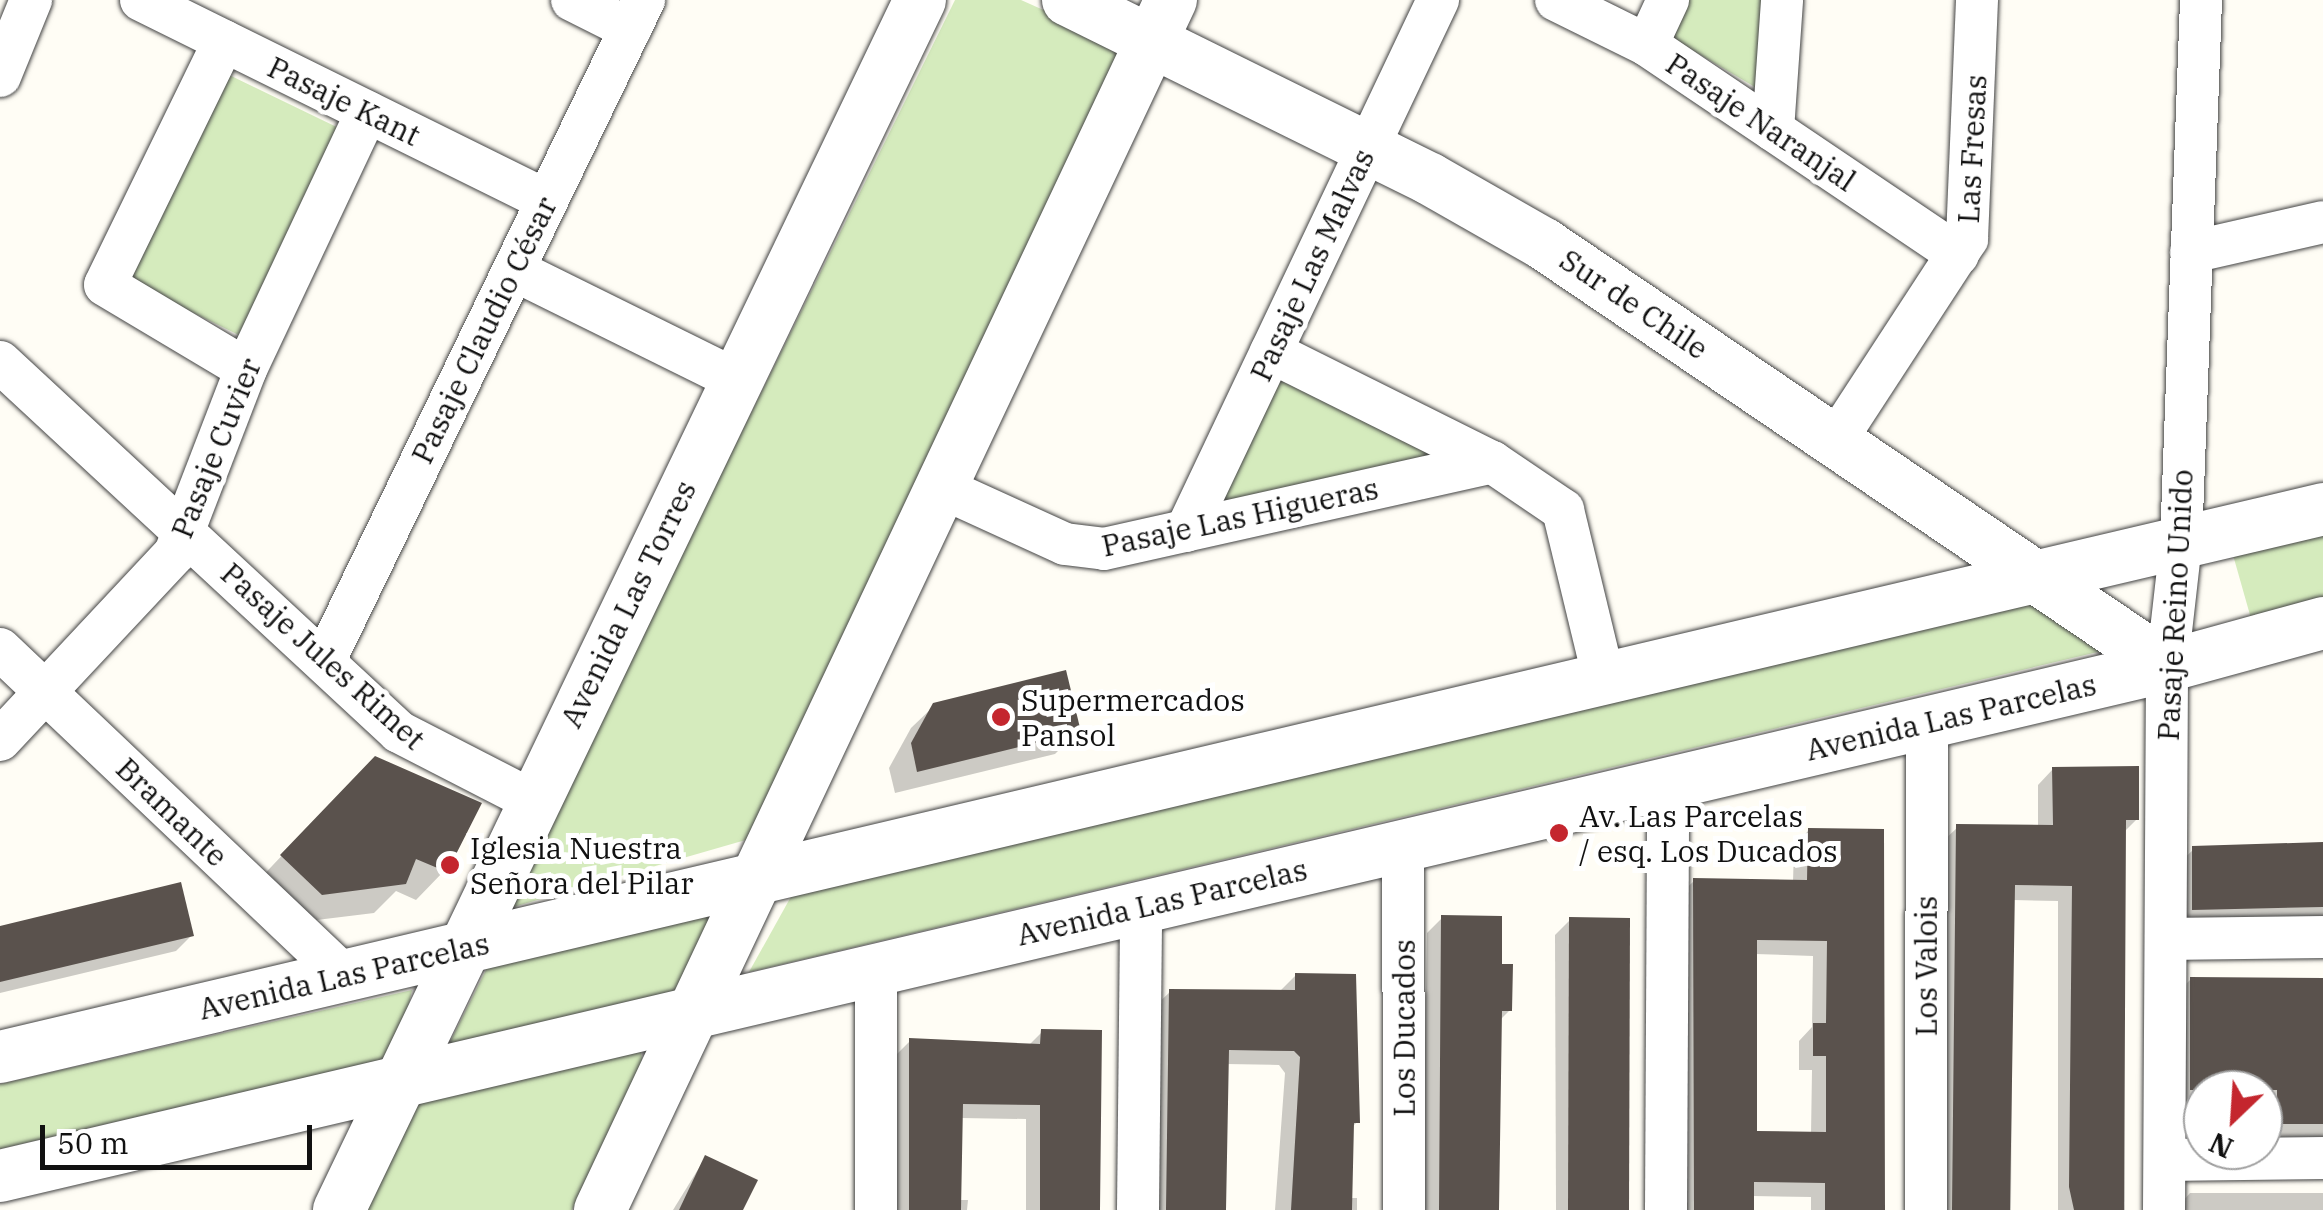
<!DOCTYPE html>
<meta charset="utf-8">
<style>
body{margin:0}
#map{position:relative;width:2323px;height:1210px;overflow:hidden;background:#fffdf5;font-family:"IBM Plex Serif",serif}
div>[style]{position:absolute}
.green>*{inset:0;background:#d5ebbd}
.shadow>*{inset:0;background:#0003}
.building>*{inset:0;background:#5a524d}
.roads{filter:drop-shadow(0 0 2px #444) drop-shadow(0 0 2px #444)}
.minor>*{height:42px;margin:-21px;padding:0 21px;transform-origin:21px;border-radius:21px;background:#fff}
.tertiary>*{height:52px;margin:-26px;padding:0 26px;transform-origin:26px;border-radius:26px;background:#fff}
.dots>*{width:28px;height:28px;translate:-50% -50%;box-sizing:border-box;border:5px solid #fff;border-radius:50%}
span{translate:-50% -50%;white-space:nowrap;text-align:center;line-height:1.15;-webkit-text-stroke:10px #fff;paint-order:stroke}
.street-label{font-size:30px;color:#111}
.poi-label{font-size:30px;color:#111}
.left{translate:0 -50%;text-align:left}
.north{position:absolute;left:2183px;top:1070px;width:100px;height:100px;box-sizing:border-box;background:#fff;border:2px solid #a0a0a0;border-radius:50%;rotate:205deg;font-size:28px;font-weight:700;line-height:40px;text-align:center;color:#111}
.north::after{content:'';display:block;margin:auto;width:35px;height:45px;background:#c4262e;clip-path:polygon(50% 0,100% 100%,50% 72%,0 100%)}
.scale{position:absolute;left:40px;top:1125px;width:272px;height:45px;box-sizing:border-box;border:5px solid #111;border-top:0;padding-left:12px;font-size:30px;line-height:35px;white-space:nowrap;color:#111;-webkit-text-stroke:8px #fff;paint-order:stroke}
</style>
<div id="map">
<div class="green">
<i style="clip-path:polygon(955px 0,1021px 0,1122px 45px,756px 837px,506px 909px)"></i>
<i style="clip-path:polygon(1687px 0,1767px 0,1760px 90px,1670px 37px)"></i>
<i style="clip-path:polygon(223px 72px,349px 133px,249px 340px,124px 279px)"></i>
<i style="clip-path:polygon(1278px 379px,1443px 457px,1209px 516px)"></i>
<i style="clip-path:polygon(2323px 533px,2323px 606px,2252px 622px,2233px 555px)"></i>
<i style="clip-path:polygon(2030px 603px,2102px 651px,749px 972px,793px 893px)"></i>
<i style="clip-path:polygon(726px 908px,681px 1004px,446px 1050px,490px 962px)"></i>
<i style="clip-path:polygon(412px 990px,398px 1056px,0 1149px,0 1084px)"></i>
<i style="clip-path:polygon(640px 1048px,643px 1063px,572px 1210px,366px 1210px,420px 1094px)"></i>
</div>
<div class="shadow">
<i style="clip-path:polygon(935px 705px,1078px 731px,1055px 754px,895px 793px,889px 768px,911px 728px)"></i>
<i style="clip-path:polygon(2053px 769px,2137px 819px,2123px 833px,2125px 1210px,2058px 1210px,2058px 901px,2013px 900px,2011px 1210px,1939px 1210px,1942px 842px,1958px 827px,2038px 827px,2038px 785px)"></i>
<i style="clip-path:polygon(345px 789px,445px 870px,416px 900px,396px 891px,374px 913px,292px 923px,253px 886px)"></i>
<i style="clip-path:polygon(evenodd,1809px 830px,1885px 1210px,1811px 1210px,1811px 1197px,1752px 1196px,1752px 1210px,1679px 1210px,1678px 896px,1694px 881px,1793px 882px,1794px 846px,1809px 830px,1755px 954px,1813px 956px,1812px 1027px,1799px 1041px,1799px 1070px,1812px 1070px,1811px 1134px,1754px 1134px,1755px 954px)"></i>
<i style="clip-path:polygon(2323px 845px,2323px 916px,2178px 924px,2178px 864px,2194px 849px)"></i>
<i style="clip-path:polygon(1442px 918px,1500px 966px,1510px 1010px,1499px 1021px,1496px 1210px,1422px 1210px,1427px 933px)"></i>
<i style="clip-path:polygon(1570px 920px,1629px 1210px,1556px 1210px,1555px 935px)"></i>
<i style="clip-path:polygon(0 928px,191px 936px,176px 951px,0 993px)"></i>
<i style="clip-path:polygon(1296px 975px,1357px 1122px,1351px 1128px,1350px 1198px,1357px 1198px,1357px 1210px,1275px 1210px,1285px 1073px,1279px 1065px,1226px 1064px,1225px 1210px,1152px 1210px,1154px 1007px,1170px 992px,1281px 990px)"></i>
<i style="clip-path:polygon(2191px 979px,2323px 979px,2323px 1137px,2263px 1137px,2263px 1090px,2203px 1090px,2203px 1137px,2176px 1137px,2176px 994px)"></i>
<i style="clip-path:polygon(1042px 1032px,1099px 1210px,1026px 1210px,1026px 1119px,961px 1118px,959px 1200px,968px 1200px,967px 1210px,894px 1210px,895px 1056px,910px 1041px,1028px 1046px)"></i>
<i style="clip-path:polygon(705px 1158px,740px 1210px,673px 1210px)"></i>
<i style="clip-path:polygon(2190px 1193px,2323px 1193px,2323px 1210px,2175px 1210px)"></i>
</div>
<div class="building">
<i style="clip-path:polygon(1066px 670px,1081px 732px,917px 772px,911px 743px,933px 703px)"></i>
<i style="clip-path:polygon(375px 756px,482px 803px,447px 872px,416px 859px,406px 884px,322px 895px,280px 855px)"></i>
<i style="clip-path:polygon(2139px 766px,2139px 820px,2126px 820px,2124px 1210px,2074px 1210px,2069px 1187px,2072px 886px,2015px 885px,2010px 1210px,1952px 1210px,1956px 824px,2053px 825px,2052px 767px)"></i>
<i style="clip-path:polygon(evenodd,1808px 828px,1884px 829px,1885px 1210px,1825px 1210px,1825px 1183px,1754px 1182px,1754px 1210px,1694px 1210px,1693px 878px,1807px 880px,1808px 828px,1757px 940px,1827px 941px,1826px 1023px,1813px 1023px,1813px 1056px,1826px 1056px,1826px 1132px,1757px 1131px,1757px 940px)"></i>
<i style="clip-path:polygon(2323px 842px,2323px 907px,2192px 910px,2192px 846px)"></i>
<i style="clip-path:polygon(181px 882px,194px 936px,0 982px,0 926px)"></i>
<i style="clip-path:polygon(1441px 915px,1502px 916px,1502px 964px,1513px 964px,1512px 1011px,1502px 1011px,1499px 1210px,1439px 1210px)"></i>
<i style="clip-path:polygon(1569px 917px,1630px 918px,1629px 1210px,1568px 1210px)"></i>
<i style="clip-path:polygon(1295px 973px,1356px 974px,1360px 1123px,1354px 1123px,1352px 1210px,1291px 1210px,1300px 1057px,1294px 1051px,1229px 1050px,1226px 1210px,1166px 1210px,1169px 989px,1295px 990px)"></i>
<i style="clip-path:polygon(2190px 977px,2323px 978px,2323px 1124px,2277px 1124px,2277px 1090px,2190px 1090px)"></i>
<i style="clip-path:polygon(1041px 1029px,1102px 1030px,1100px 1210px,1040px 1210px,1040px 1105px,963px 1104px,961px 1210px,909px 1210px,909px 1038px,1040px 1044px)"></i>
<i style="clip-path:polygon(705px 1155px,758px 1180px,743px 1210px,679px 1210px)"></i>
</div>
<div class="roads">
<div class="minor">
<i style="left:141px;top:0;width:453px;rotate:26.3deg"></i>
<i style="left:572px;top:0;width:65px;rotate:26.6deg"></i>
<i style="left:1556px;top:0;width:102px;rotate:26.3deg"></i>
<i style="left:1647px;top:45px;width:375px;rotate:34deg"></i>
<i style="left:224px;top:41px;width:271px;rotate:116deg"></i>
<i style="left:105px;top:285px;width:164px;rotate:30.8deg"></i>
<i style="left:1647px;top:45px;width:50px;rotate:-65deg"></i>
<i style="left:0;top:76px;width:82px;rotate:-67.8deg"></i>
<i style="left:1773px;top:130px;width:130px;rotate:-86deg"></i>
<i style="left:2191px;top:252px;width:135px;rotate:-12.8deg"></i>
<i style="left:514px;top:270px;width:249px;rotate:26.3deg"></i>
<i style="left:1271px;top:352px;width:247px;rotate:26.5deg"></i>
<i style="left:1492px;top:462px;width:86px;rotate:34.1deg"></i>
<i style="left:1563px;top:510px;width:174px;rotate:76.4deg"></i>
<i style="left:0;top:362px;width:544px;rotate:42.84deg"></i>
<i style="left:399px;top:732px;width:151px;rotate:27.2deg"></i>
<i style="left:1836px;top:440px;width:240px;rotate:-56.9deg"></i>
<i style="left:1967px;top:239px;width:239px;rotate:-87.6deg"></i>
<i style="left:940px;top:487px;width:137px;rotate:24.5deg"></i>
<i style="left:1065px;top:544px;width:39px;rotate:7deg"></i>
<i style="left:1104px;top:549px;width:398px;rotate:-12.6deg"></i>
<i style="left:1186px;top:531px;width:588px;rotate:-64.61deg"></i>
<i style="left:0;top:649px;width:475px;rotate:43.5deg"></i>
<i style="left:325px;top:660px;width:733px;rotate:-64.2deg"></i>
<i style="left:0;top:740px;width:256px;rotate:-46.9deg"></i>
<i style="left:175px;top:553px;width:197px;rotate:-68.9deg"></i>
<i style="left:246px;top:369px;width:284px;rotate:-64.8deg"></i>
<i style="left:1403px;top:846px;width:364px;rotate:89.8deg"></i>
<i style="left:2166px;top:939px;width:157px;rotate:-0.7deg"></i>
<i style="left:2165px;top:1160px;width:158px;rotate:-0.7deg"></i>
<i style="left:876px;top:1210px;width:240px;rotate:-90deg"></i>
<i style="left:1138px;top:1210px;width:303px;rotate:-89.4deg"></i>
<i style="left:1666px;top:1210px;width:427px;rotate:-89.7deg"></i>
<i style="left:1926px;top:1210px;width:488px;rotate:-89.9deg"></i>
<i style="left:2164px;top:1210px;width:544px;rotate:-89.68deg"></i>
<i style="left:2167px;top:666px;width:123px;rotate:-83.5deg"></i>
<i style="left:2181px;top:544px;width:544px;rotate:-87.89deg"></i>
</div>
<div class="tertiary">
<i style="left:1068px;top:0;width:404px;rotate:26.3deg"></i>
<i style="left:1430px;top:179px;width:131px;rotate:29.7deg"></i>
<i style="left:1544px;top:244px;width:752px;rotate:34.11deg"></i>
<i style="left:0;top:1057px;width:2387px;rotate:-13.27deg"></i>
<i style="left:0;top:1176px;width:2226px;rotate:-13.24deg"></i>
<i style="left:2167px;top:666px;width:162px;rotate:-15.4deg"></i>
<i style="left:339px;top:1210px;width:1342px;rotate:-64.35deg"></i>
<i style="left:600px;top:1210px;width:1338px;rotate:-64.74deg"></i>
</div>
</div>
<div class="dots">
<i style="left:1001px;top:717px;background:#c4262e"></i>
<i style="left:1559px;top:833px;background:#c4262e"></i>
<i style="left:450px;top:865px;background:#c4262e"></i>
</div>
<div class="street-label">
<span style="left:344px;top:101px;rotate:26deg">Pasaje Kant</span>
<span style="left:1761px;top:122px;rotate:34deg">Pasaje Naranjal</span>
<span style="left:1972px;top:149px;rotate:-87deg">Las Fresas</span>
<span style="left:1312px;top:265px;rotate:-65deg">Pasaje Las Malvas</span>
<span style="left:1634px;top:304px;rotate:34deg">Sur de Chile</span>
<span style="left:484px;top:330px;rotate:-64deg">Pasaje Claudio César</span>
<span style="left:216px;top:448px;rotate:-68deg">Pasaje Cuvier</span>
<span style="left:1240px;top:517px;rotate:-12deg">Pasaje Las Higueras</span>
<span style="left:628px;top:604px;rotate:-64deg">Avenida Las Torres</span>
<span style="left:2175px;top:605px;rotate:-87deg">Pasaje Reino Unido</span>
<span style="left:323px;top:656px;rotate:42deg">Pasaje Jules Rimet</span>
<span style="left:1951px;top:717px;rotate:-13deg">Avenida Las Parcelas</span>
<span style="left:172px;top:812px;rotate:44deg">Bramante</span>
<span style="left:1162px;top:902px;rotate:-13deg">Avenida Las Parcelas</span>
<span style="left:1926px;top:966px;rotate:-90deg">Los Valois</span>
<span style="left:344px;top:976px;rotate:-13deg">Avenida Las Parcelas</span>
<span style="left:1404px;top:1028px;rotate:-90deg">Los Ducados</span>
</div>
<div class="poi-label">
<span class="left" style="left:1021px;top:717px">Supermercados<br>Pansol</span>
<span class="left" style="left:1579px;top:833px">Av. Las Parcelas<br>/ esq. Los Ducados</span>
<span class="left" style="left:470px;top:865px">Iglesia Nuestra<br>Señora del Pilar</span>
</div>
<div class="north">N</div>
<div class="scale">50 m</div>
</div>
